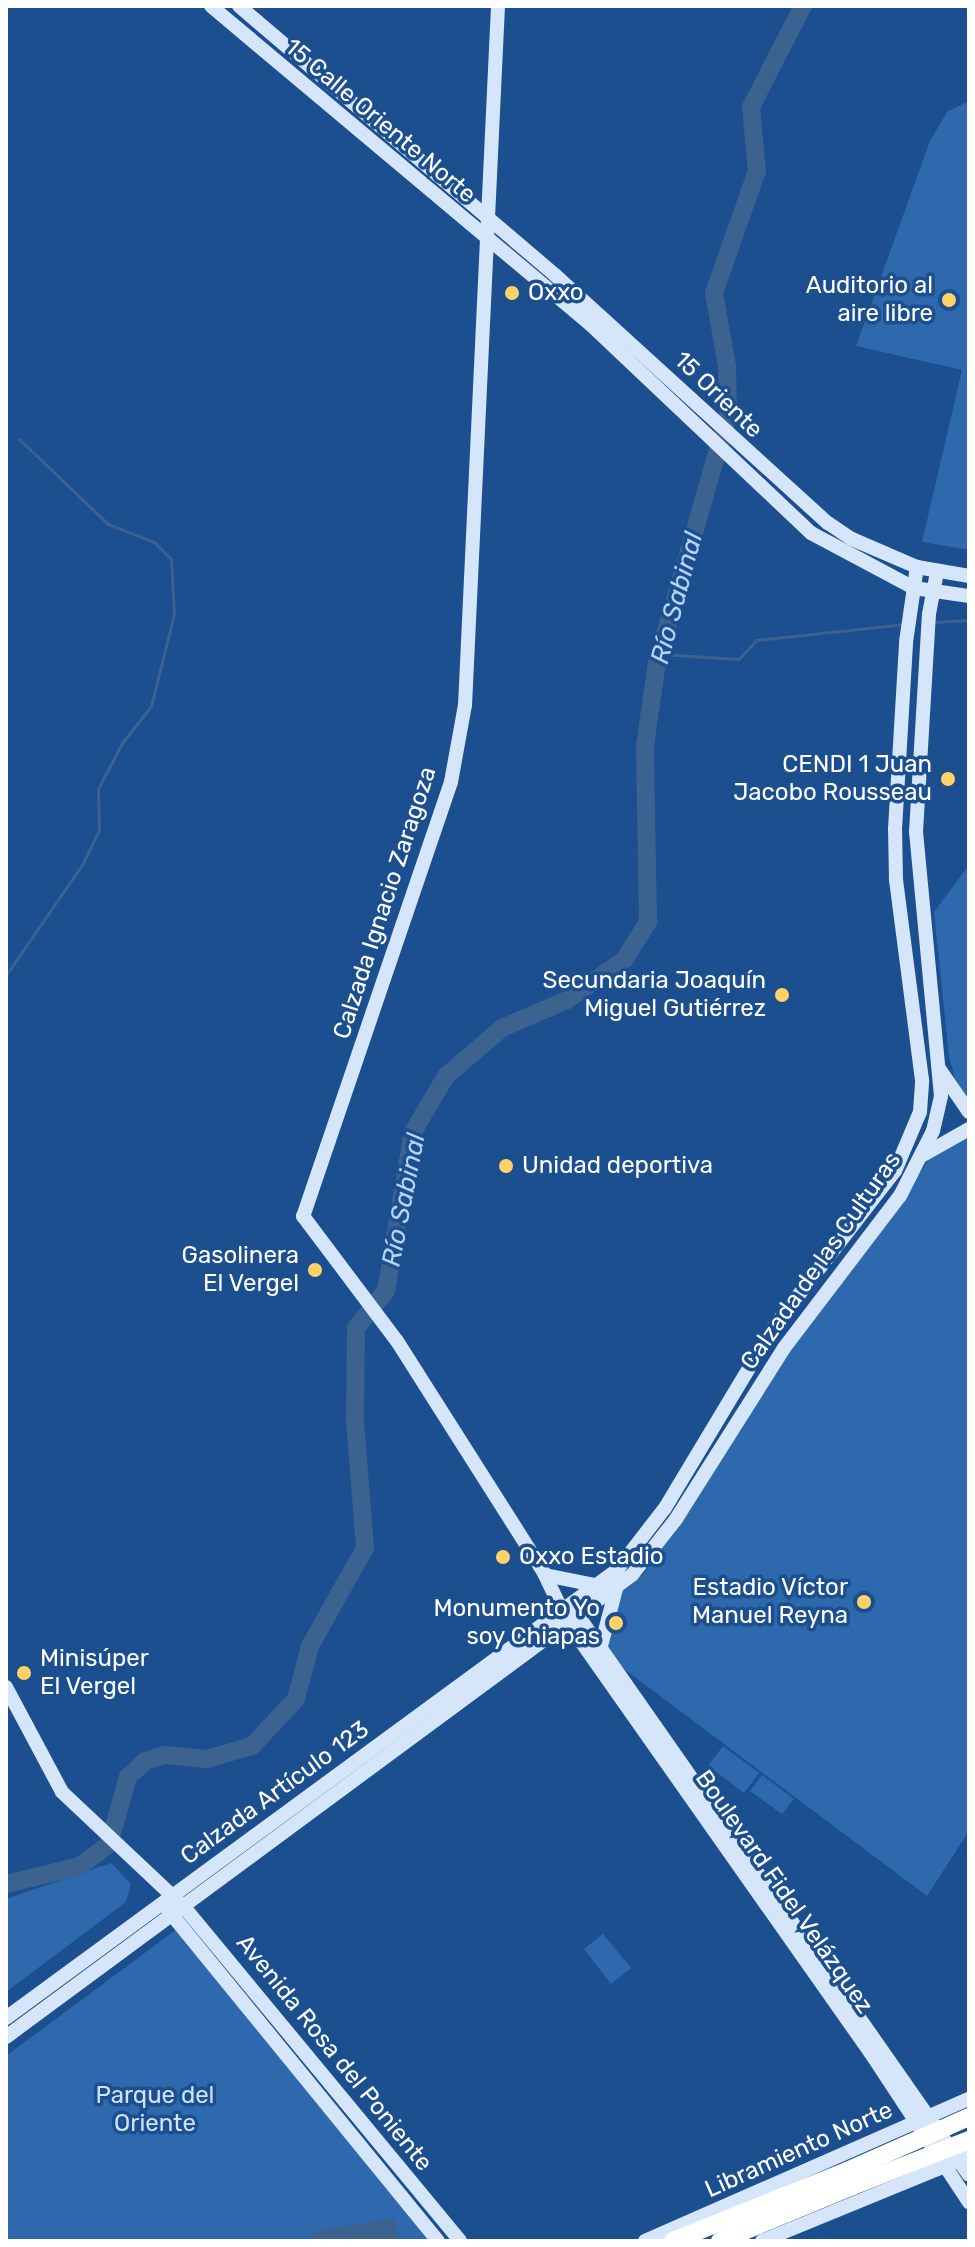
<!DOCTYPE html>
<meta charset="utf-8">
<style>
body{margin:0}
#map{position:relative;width:975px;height:2247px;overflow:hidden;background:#1b4f8f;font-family:Rubik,sans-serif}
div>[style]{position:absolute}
.green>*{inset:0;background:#2e69ad}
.water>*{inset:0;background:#3c6290}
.stream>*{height:3px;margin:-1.5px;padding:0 1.5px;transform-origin:1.5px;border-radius:1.5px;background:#3c6290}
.river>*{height:18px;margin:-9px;padding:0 9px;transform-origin:9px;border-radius:9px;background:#3c6290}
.secondary>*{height:14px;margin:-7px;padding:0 7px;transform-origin:7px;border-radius:7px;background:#d6e6fa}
.highway>*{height:18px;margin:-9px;padding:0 9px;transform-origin:9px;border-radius:9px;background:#fff}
.highway-bridge>*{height:18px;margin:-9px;padding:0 9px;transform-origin:9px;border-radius:9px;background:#fff}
.dots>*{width:22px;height:22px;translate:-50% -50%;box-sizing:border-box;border:4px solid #1b4f8f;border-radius:50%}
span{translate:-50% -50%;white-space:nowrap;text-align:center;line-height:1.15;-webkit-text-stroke:7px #1b4f8f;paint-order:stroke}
.street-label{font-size:24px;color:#fff}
.poi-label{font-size:24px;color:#fff}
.right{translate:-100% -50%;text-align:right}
.left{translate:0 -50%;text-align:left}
.park-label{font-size:24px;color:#cfe3fa}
.water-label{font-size:26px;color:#b5d3f5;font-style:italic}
.frame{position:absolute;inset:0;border:8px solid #fff;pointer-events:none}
</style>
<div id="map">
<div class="green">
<i style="clip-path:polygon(969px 101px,969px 550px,922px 542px,962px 370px,856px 346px,930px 141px,947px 112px)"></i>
<i style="clip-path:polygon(969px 865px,969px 1105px,959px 1094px,949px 1056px,934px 912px)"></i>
<i style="clip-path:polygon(969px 1137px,969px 1831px,927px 1896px,620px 1666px,607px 1647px,620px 1591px,643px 1575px,789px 1350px,897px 1210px,930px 1157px)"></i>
<i style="clip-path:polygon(723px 1746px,759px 1773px,744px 1793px,708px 1766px)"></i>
<i style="clip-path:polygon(762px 1775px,794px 1799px,782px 1814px,750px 1791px)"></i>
<i style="clip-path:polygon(111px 1863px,131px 1884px,126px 1902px,6px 1992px,6px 1899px)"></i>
<i style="clip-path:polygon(177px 1929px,432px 2241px,6px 2241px,6px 2056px)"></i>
<i style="clip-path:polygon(603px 1934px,631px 1968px,611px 1984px,584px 1949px)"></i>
</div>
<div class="water">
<i style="clip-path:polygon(395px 2218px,398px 2241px,315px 2241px,314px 2231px)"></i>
</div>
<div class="stream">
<i style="left:933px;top:622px;width:36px;rotate:-3deg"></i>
<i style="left:659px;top:654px;width:80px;rotate:3.6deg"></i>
<i style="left:739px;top:659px;width:25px;rotate:-48deg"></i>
<i style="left:756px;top:640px;width:150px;rotate:-6.1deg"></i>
<i style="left:6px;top:975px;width:134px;rotate:-55.4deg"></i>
<i style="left:82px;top:865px;width:39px;rotate:-64deg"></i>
<i style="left:99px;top:830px;width:41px;rotate:-91.4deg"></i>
<i style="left:98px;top:789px;width:52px;rotate:-62.4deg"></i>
<i style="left:122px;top:743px;width:47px;rotate:-51.9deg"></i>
<i style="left:151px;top:706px;width:95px;rotate:-76deg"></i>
<i style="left:174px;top:614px;width:55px;rotate:-93.1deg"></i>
<i style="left:171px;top:559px;width:24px;rotate:-135deg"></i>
<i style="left:154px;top:542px;width:49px;rotate:-158.6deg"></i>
<i style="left:108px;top:524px;width:123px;rotate:-136.3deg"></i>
</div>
<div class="river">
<i style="left:6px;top:1884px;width:76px;rotate:-13.7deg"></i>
<i style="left:80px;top:1866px;width:36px;rotate:-37deg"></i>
<i style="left:109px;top:1844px;width:70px;rotate:-74.2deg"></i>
<i style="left:128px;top:1777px;width:23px;rotate:-43deg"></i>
<i style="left:145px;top:1761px;width:21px;rotate:-17deg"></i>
<i style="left:165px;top:1755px;width:42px;rotate:5.4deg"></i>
<i style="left:207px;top:1759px;width:47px;rotate:-16.1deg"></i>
<i style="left:252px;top:1746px;width:64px;rotate:-46.9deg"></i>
<i style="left:296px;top:1699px;width:55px;rotate:-75.2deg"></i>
<i style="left:310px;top:1646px;width:112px;rotate:-60.7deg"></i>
<i style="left:365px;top:1548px;width:128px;rotate:-94.5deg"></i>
<i style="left:355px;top:1420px;width:92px;rotate:-89.4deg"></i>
<i style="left:356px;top:1328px;width:48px;rotate:-51deg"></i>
<i style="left:386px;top:1291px;width:161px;rotate:-80.4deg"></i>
<i style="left:413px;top:1132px;width:65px;rotate:-59.5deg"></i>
<i style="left:446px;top:1076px;width:74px;rotate:-40.6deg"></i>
<i style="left:502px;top:1028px;width:71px;rotate:-23.3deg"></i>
<i style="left:567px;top:1000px;width:70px;rotate:-35.1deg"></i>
<i style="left:624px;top:960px;width:45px;rotate:-57.7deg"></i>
<i style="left:648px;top:922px;width:176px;rotate:-91deg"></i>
<i style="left:645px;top:746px;width:85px;rotate:-81.9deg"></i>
<i style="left:657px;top:662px;width:258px;rotate:-74deg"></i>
<i style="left:728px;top:414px;width:48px;rotate:-91.2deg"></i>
<i style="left:727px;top:366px;width:74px;rotate:-100.1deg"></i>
<i style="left:714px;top:293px;width:129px;rotate:-70.6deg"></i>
<i style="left:757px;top:171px;width:64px;rotate:-95.4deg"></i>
<i style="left:751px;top:107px;width:114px;rotate:-62.8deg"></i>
</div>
<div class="secondary">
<i style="left:211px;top:6px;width:496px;rotate:40deg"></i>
<i style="left:591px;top:325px;width:303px;rotate:43.4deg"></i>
<i style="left:811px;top:533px;width:117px;rotate:28.1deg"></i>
<i style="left:914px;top:588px;width:56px;rotate:8.3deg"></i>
<i style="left:239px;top:6px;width:415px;rotate:40.4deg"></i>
<i style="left:555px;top:275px;width:369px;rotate:42.3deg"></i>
<i style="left:828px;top:523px;width:29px;rotate:34deg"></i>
<i style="left:852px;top:539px;width:71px;rotate:23.3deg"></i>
<i style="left:917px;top:567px;width:53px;rotate:9.8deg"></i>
<i style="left:498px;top:6px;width:700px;rotate:92.7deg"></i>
<i style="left:465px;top:705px;width:78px;rotate:100.3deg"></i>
<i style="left:451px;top:782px;width:459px;rotate:108.8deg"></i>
<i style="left:303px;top:1216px;width:156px;rotate:53.1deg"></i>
<i style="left:397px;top:1341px;width:272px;rotate:57.6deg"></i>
<i style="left:543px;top:1571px;width:58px;rotate:64.3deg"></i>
<i style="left:568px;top:1623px;width:525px;rotate:54.86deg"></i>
<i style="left:870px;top:2052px;width:180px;rotate:56.6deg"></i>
<i style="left:940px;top:1070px;width:51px;rotate:55.4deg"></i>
<i style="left:923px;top:1155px;width:53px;rotate:-29.5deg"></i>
<i style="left:545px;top:1575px;width:50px;rotate:11.5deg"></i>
<i style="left:574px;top:1610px;width:689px;rotate:55.04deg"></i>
<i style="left:601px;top:1646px;width:59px;rotate:-75.3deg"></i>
<i style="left:6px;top:1687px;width:119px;rotate:61.9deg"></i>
<i style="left:62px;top:1792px;width:168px;rotate:43.3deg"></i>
<i style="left:184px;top:1907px;width:433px;rotate:50.4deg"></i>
<i style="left:168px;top:1910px;width:427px;rotate:50.8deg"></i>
<i style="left:6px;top:2018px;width:758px;rotate:-36.25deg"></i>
<i style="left:617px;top:1570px;width:78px;rotate:-52.3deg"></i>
<i style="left:665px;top:1508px;width:210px;rotate:-59deg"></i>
<i style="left:773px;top:1328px;width:199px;rotate:-52.2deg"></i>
<i style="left:895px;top:1171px;width:64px;rotate:-67deg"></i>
<i style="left:920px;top:1112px;width:32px;rotate:-86deg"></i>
<i style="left:922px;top:1080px;width:203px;rotate:-97.4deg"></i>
<i style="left:896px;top:879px;width:50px;rotate:-91.1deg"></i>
<i style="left:895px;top:829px;width:187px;rotate:-86.6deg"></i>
<i style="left:906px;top:642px;width:76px;rotate:-81.7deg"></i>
<i style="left:6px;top:2037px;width:778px;rotate:-36.43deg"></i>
<i style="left:632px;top:1575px;width:71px;rotate:-51.8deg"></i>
<i style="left:676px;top:1519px;width:202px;rotate:-57.7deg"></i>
<i style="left:784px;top:1348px;width:191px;rotate:-52.7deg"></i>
<i style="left:900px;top:1196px;width:73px;rotate:-63.1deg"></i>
<i style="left:933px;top:1131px;width:36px;rotate:-77deg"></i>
<i style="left:941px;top:1096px;width:265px;rotate:-95.4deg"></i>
<i style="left:916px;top:832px;width:218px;rotate:-86.6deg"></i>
<i style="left:929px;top:614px;width:43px;rotate:-79.2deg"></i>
<i style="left:645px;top:2241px;width:354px;rotate:-23.7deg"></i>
<i style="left:762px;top:2241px;width:224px;rotate:-22.3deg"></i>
</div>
<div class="highway">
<i style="left:673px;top:2241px;width:188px;rotate:-21.9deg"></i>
<i style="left:720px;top:2241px;width:144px;rotate:-22.5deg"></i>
</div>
<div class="highway-bridge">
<i style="left:847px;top:2171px;width:133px;rotate:-23.9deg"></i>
<i style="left:853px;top:2186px;width:125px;rotate:-21.6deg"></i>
</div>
<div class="dots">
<i style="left:512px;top:293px;background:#ffd166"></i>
<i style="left:949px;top:300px;background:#ffd166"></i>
<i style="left:948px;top:779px;background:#ffd166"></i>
<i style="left:782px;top:995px;background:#ffd166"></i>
<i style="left:506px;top:1166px;background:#ffd166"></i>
<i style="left:315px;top:1270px;background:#ffd166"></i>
<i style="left:503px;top:1557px;background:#ffd166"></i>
<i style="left:864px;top:1602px;background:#ffd166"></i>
<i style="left:616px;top:1623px;background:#ffd166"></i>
<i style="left:24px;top:1673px;background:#ffd166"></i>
</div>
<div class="street-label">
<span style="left:380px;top:121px;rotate:40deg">15 Calle Oriente Norte</span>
<span style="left:718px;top:395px;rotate:44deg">15 Oriente</span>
<span style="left:385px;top:903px;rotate:-72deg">Calzada Ignacio Zaragoza</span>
<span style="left:821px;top:1261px;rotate:-55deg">Calzada de las Culturas</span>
<span style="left:275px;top:1793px;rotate:-36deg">Calzada Artículo 123</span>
<span style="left:784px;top:1892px;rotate:55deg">Boulevard Fidel Velázquez</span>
<span style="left:334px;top:2053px;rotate:51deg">Avenida Rosa del Poniente</span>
<span style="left:799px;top:2150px;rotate:-24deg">Libramiento Norte</span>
</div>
<div class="poi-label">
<span class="right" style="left:933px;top:300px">Auditorio al<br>aire libre</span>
<span class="left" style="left:528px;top:293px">Oxxo</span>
<span class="right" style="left:932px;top:779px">CENDI 1 Juan<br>Jacobo Rousseau</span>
<span class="right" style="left:766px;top:995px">Secundaria Joaquín<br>Miguel Gutiérrez</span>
<span class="left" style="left:522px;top:1166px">Unidad deportiva</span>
<span class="right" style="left:299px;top:1270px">Gasolinera<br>El Vergel</span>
<span class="left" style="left:519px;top:1557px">Oxxo Estadio</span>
<span class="right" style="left:848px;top:1602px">Estadio Víctor<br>Manuel Reyna</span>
<span class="right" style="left:600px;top:1623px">Monumento Yo<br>soy Chiapas</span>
<span class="left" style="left:40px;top:1673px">Minisúper<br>El Vergel</span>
</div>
<div class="park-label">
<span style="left:155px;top:2110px">Parque del<br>Oriente</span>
</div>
<div class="water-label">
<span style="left:677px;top:598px;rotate:-75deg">Río Sabinal</span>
<span style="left:404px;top:1200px;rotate:-79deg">Río Sabinal</span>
</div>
<div class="frame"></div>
</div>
